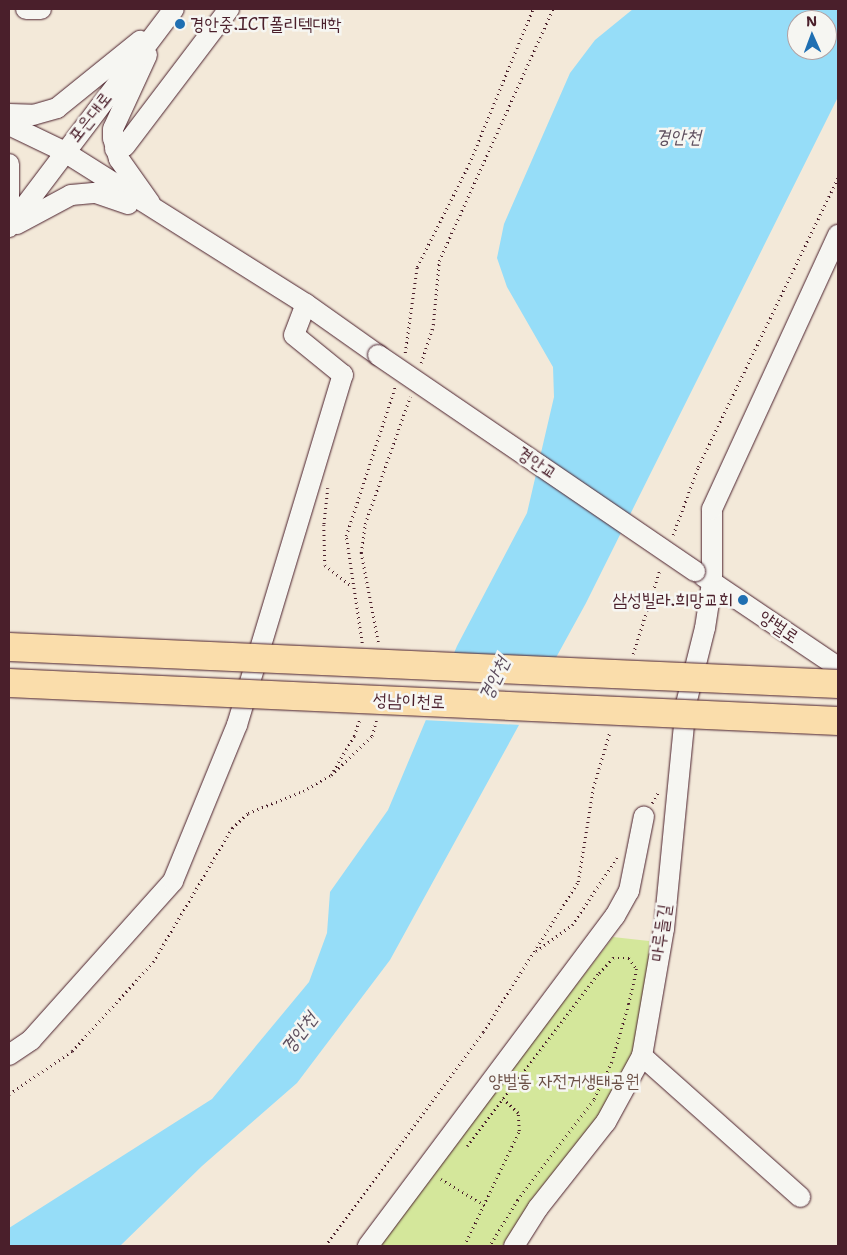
<!DOCTYPE html>
<meta charset="utf-8">
<style>
body{margin:0}
#map{position:relative;width:847px;height:1255px;overflow:hidden;background:#f3e9d9;font-family:"Shantell Sans","Poor Story",sans-serif}
div>[style]{position:absolute}
.green>*{inset:0;background:#d4e79b}
.water>*{inset:0;background:#96ddf8}
.pier>*{inset:0;background:#f3e9d9}
.path>*{height:2.5px;margin-top:-1.25px;transform-origin:0;background:repeating-linear-gradient(90deg,#4a1f2b 0 1px,transparent 0 5px)}
.roads{filter:drop-shadow(0 0 1px #4a1f2b) drop-shadow(0 0 1px #4a1f2b)}
.minor>*{height:20px;margin:-10px;padding:0 10px;transform-origin:10px;border-radius:10px;background:#f6f6f2}
.bridges{filter:drop-shadow(0 0 1px #4a1f2b) drop-shadow(0 0 1px #4a1f2b)}
.minor-bridge>*{height:20px;margin:-10px;padding:0 10px;transform-origin:10px;border-radius:10px;background:#f6f6f2}
.highway-bridge>*{height:28px;margin:-14px;padding:0 14px;transform-origin:14px;border-radius:14px;background:#faddab}
.dots>*{width:14px;height:14px;translate:-50% -50%;box-sizing:border-box;border:2px solid #f6f6f2;border-radius:50%}
span{translate:-50% -50%;white-space:nowrap;text-align:center;line-height:1.15;-webkit-text-stroke:5px #f6f6f2;paint-order:stroke}
.poi-label{font-size:18px;color:#4a1f2b}
.left{translate:0 -50%;text-align:left}
.right{translate:-100% -50%;text-align:right}
.street-label{font-size:18px;color:#4a1f2b}
.park-label{font-size:18px;color:#6c5147}
.water-label{font-size:19px;color:#5d4e5e;font-style:italic}
.frame{position:absolute;inset:0;border:10px solid #4a1f2b;pointer-events:none}
.north{position:absolute;left:787px;top:10px;width:50px;height:50px;box-sizing:border-box;background:#f6f6f2;border:1px solid #b1a0a2;border-radius:50%;rotate:358deg;font-size:14px;font-weight:700;line-height:20px;text-align:center;color:#4a1f2b}
.north::after{content:'';display:block;margin:auto;width:18px;height:22px;background:#1f6fb2;clip-path:polygon(50% 0,100% 100%,50% 72%,0 100%)}
</style>
<div id="map">
<div class="green">
<i style="clip-path:polygon(613px 937px,649px 941px,648px 977px,633px 1051px,610px 1102px,532px 1199px,502px 1246px,376px 1246px)"></i>
</div>
<div class="water">
<i style="clip-path:polygon(evenodd,633px 9px,838px 9px,838px 97px,586px 603px,390px 960px,297px 1083px,202px 1166px,120px 1246px,9px 1246px,9px 1228px,212px 1099px,309px 982px,327px 933px,330px 892px,388px 810px,457px 646px,527px 513px,554px 397px,553px 367px,507px 287px,497px 258px,504px 224px,570px 73px,595px 40px,633px 9px,797px 20px,827px 20px,827px 50px,797px 50px,797px 20px)"></i>
</div>
<div class="pier">
<i style="clip-path:polygon(450px 656px,557px 661px,522px 725px,423px 720px)"></i>
</div>
<div class="path">
<i style="left:405px;top:353px;width:87px;rotate:-82.1deg"></i>
<i style="left:417px;top:267px;width:115px;rotate:-63.2deg"></i>
<i style="left:469px;top:164px;width:168px;rotate:-67.6deg"></i>
<i style="left:421px;top:363px;width:40px;rotate:-72deg"></i>
<i style="left:433px;top:325px;width:64px;rotate:-84.6deg"></i>
<i style="left:439px;top:261px;width:277px;rotate:-65.7deg"></i>
<i style="left:328px;top:488px;width:37px;rotate:96deg"></i>
<i style="left:324px;top:525px;width:40px;rotate:88.6deg"></i>
<i style="left:325px;top:565px;width:33px;rotate:38deg"></i>
<i style="left:673px;top:535px;width:72px;rotate:-69.8deg"></i>
<i style="left:698px;top:467px;width:322px;rotate:-64.2deg"></i>
<i style="left:378px;top:642px;width:91px;rotate:-100.8deg"></i>
<i style="left:361px;top:553px;width:29px;rotate:-82deg"></i>
<i style="left:365px;top:524px;width:135px;rotate:-70.5deg"></i>
<i style="left:362px;top:643px;width:108px;rotate:-98.5deg"></i>
<i style="left:346px;top:536px;width:157px;rotate:-71.8deg"></i>
<i style="left:633px;top:654px;width:89px;rotate:-72.4deg"></i>
<i style="left:333px;top:771px;width:41px;rotate:-59deg"></i>
<i style="left:354px;top:736px;width:18px;rotate:-71deg"></i>
<i style="left:652px;top:803px;width:14px;rotate:-60deg"></i>
<i style="left:536px;top:951px;width:44px;rotate:-35.8deg"></i>
<i style="left:572px;top:925px;width:83px;rotate:-56.3deg"></i>
<i style="left:9px;top:1094px;width:76px;rotate:-34.3deg"></i>
<i style="left:72px;top:1051px;width:120px;rotate:-47.7deg"></i>
<i style="left:153px;top:962px;width:156px;rotate:-59.5deg"></i>
<i style="left:232px;top:828px;width:22px;rotate:-43deg"></i>
<i style="left:248px;top:813px;width:59px;rotate:-21.8deg"></i>
<i style="left:303px;top:791px;width:32px;rotate:-30deg"></i>
<i style="left:331px;top:775px;width:57px;rotate:-43.6deg"></i>
<i style="left:372px;top:736px;width:16px;rotate:-75deg"></i>
<i style="left:467px;top:1146px;width:218px;rotate:-52.7deg"></i>
<i style="left:599px;top:973px;width:21px;rotate:-47deg"></i>
<i style="left:613px;top:958px;width:16px"></i>
<i style="left:629px;top:958px;width:14px;rotate:54deg"></i>
<i style="left:637px;top:969px;width:36px;rotate:103deg"></i>
<i style="left:629px;top:1004px;width:60px;rotate:106.3deg"></i>
<i style="left:612px;top:1062px;width:42px;rotate:115.3deg"></i>
<i style="left:594px;top:1100px;width:126px;rotate:127.2deg"></i>
<i style="left:518px;top:1200px;width:54px;rotate:121.3deg"></i>
<i style="left:441px;top:1179px;width:52px;rotate:31deg"></i>
<i style="left:325px;top:1246px;width:266px;rotate:-53.6deg"></i>
<i style="left:483px;top:1032px;width:178px;rotate:-57.7deg"></i>
<i style="left:578px;top:882px;width:95px;rotate:-80.9deg"></i>
<i style="left:593px;top:788px;width:59px;rotate:-73.4deg"></i>
<i style="left:464px;top:1246px;width:127px;rotate:-64.4deg"></i>
<i style="left:519px;top:1131px;width:18px;rotate:-93deg"></i>
<i style="left:518px;top:1113px;width:21px;rotate:-137deg"></i>
</div>
<div class="roads">
<div class="minor">
<i style="left:26px;top:9px;width:15px"></i>
<i style="left:147px;top:55px;width:81px;rotate:114.7deg"></i>
<i style="left:113px;top:129px;width:9px;rotate:90deg"></i>
<i style="left:113px;top:138px;width:22px;rotate:74deg"></i>
<i style="left:119px;top:159px;width:54px;rotate:54.8deg"></i>
<i style="left:9px;top:114px;width:24px;rotate:2deg"></i>
<i style="left:33px;top:115px;width:25px;rotate:-16deg"></i>
<i style="left:57px;top:108px;width:107px;rotate:-38.9deg"></i>
<i style="left:9px;top:125px;width:60px;rotate:25.7deg"></i>
<i style="left:63px;top:151px;width:287px;rotate:32.2deg"></i>
<i style="left:306px;top:304px;width:88px;rotate:35.3deg"></i>
<i style="left:115px;top:149px;width:10px;rotate:-17deg"></i>
<i style="left:125px;top:146px;width:172px;rotate:-52.8deg"></i>
<i style="left:9px;top:164px;width:37px;rotate:90deg"></i>
<i style="left:17px;top:224px;width:61px;rotate:-28.2deg"></i>
<i style="left:71px;top:195px;width:25px;rotate:-5deg"></i>
<i style="left:96px;top:193px;width:34px;rotate:19deg"></i>
<i style="left:9px;top:227px;width:273px;rotate:-52.9deg"></i>
<i style="left:703px;top:576px;width:163px;rotate:34deg"></i>
<i style="left:9px;top:1055px;width:27px;rotate:-34deg"></i>
<i style="left:31px;top:1040px;width:213px;rotate:-48.2deg"></i>
<i style="left:173px;top:881px;width:169px;rotate:-67.7deg"></i>
<i style="left:237px;top:725px;width:366px;rotate:-73.2deg"></i>
<i style="left:343px;top:375px;width:63px;rotate:-140.8deg"></i>
<i style="left:294px;top:335px;width:33px;rotate:-69deg"></i>
<i style="left:642px;top:1056px;width:212px;rotate:41.7deg"></i>
<i style="left:368px;top:1246px;width:412px;rotate:-53.2deg"></i>
<i style="left:615px;top:916px;width:29px;rotate:-61deg"></i>
<i style="left:629px;top:891px;width:76px;rotate:-78.7deg"></i>
<i style="left:514px;top:1246px;width:45px;rotate:-57.7deg"></i>
<i style="left:538px;top:1208px;width:110px;rotate:-51.7deg"></i>
<i style="left:606px;top:1122px;width:75px;rotate:-61.4deg"></i>
<i style="left:642px;top:1056px;width:129px;rotate:-80.2deg"></i>
<i style="left:664px;top:929px;width:226px;rotate:-84.4deg"></i>
<i style="left:686px;top:704px;width:78px;rotate:-76deg"></i>
<i style="left:705px;top:628px;width:46px;rotate:-81.2deg"></i>
<i style="left:712px;top:583px;width:74px;rotate:-90deg"></i>
<i style="left:712px;top:509px;width:302px;rotate:-65.3deg"></i>
</div>
</div>
<div class="bridges">
<div class="minor-bridge">
<i style="left:378px;top:355px;width:384px;rotate:34.3deg"></i>
</div>
<div class="highway-bridge">
<i style="left:9px;top:647px;width:830px;rotate:2.56deg"></i>
<i style="left:9px;top:683px;width:830px;rotate:2.62deg"></i>
</div>
</div>
<div class="dots">
<i style="left:180px;top:24px;background:#1f6fb2"></i>
<i style="left:743px;top:600px;background:#1f6fb2"></i>
</div>
<div class="poi-label">
<span class="left" style="left:190px;top:24px">경안중.ICT폴리텍대학</span>
<span class="right" style="left:733px;top:600px">삼성빌라.희망교회</span>
</div>
<div class="street-label">
<span style="left:90px;top:117px;rotate:-52deg">포은대로</span>
<span style="left:537px;top:463px;rotate:34deg">경안교</span>
<span style="left:779px;top:627px;rotate:34deg">양벌로</span>
<span style="left:409px;top:701px;rotate:2deg">성남이천로</span>
<span style="left:661px;top:933px;rotate:-82deg">마루들길</span>
</div>
<div class="park-label">
<span style="left:564px;top:1081px">양벌동 자전거생태공원</span>
</div>
<div class="water-label">
<span style="left:678px;top:137px">경안천</span>
<span style="left:494px;top:679px;rotate:-64deg">경안천</span>
<span style="left:299px;top:1033px;rotate:-53deg">경안천</span>
</div>
<div class="frame"></div>
<div class="north">N</div>
</div>
